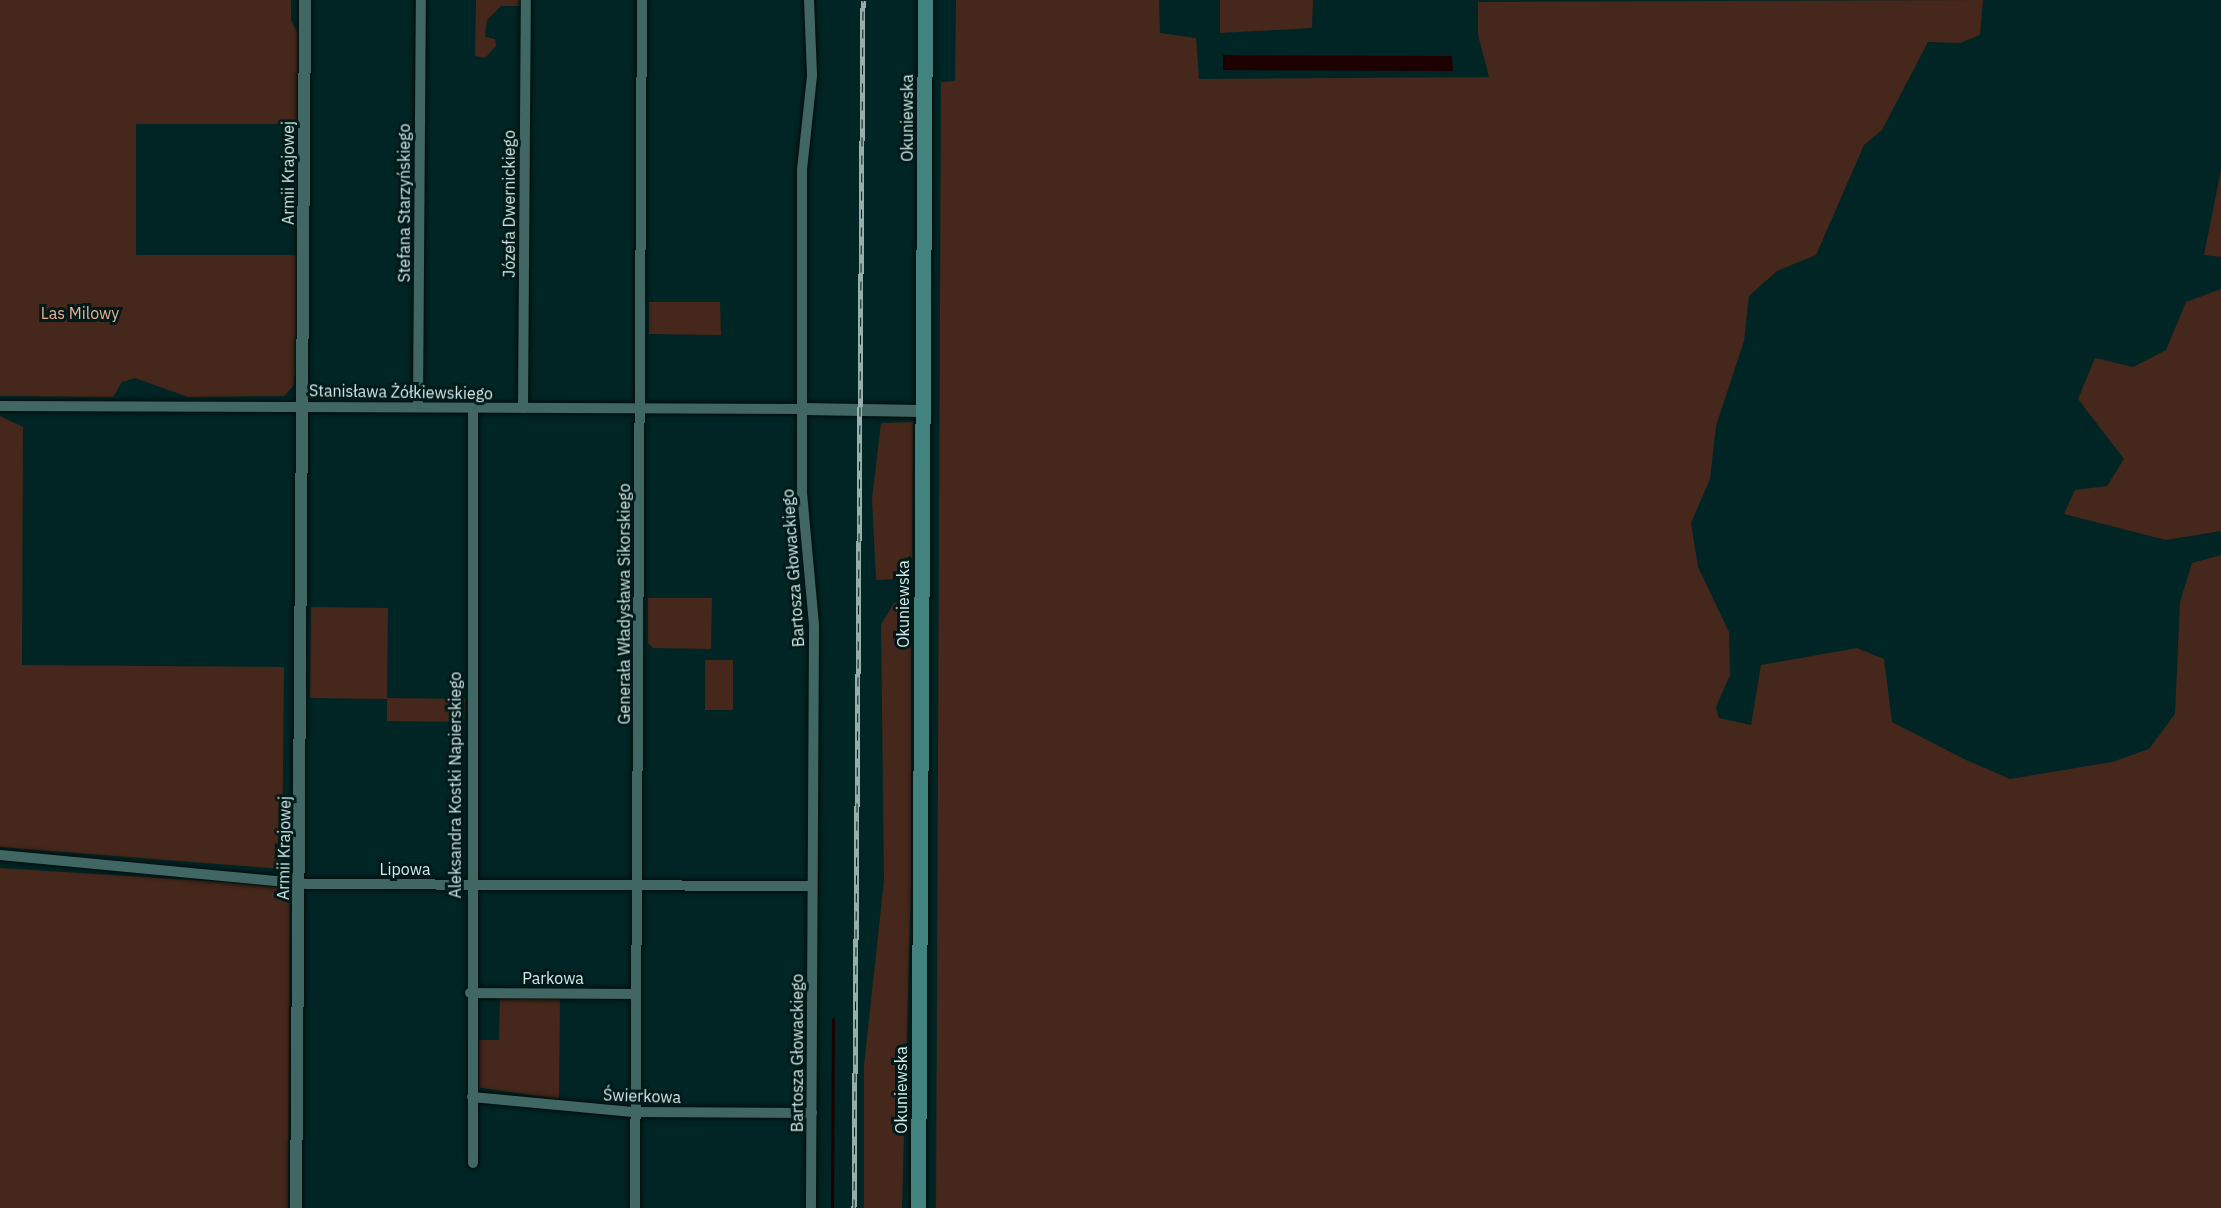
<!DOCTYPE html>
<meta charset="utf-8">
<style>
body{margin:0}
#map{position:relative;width:2221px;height:1208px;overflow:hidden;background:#002524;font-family:"IBM Plex Sans",sans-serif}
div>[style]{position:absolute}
.green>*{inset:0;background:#45271b}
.water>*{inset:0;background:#1c0100}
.stream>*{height:3px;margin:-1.5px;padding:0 1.5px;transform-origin:1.5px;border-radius:1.5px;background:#1c0100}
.roads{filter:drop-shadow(0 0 2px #000c0b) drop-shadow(0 0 2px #000c0b)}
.minor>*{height:10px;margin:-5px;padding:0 5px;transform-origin:5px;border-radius:5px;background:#416765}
.tertiary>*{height:12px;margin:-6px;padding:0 6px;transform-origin:6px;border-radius:6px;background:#416765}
.secondary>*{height:15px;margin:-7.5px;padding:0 7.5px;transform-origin:7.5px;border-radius:7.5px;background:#42827f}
.rail>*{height:5px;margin-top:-2.5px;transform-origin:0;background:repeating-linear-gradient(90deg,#001a1a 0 9px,#95afad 0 18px);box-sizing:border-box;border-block:2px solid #95afad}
span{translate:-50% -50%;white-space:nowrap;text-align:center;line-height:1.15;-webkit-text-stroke:6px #001a1a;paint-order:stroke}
.street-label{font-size:16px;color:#d5eae8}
.park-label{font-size:16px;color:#f1ae95}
</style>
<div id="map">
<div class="green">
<i style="clip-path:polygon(0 0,291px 0,291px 20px,298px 34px,299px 124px,136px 124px,136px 255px,299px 255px,298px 348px,294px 385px,284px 396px,188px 397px,135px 378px,122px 382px,113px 397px,0 396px)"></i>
<i style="clip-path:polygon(476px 0,520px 0,520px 6px,501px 6px,487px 20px,485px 37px,495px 39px,496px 46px,485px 58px,475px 56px)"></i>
<i style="clip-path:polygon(956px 0,1159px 0,1160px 33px,1196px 38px,1199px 79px,1489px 77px,1478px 35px,1478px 2px,1983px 0,1980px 35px,1960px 43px,1928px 42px,1882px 130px,1864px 145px,1816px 255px,1777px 271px,1749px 296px,1744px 341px,1716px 426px,1710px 479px,1691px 523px,1698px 567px,1729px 632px,1730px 675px,1716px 707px,1719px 718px,1751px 725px,1761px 665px,1857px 648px,1884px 659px,1892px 722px,1964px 759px,2010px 779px,2112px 762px,2149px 749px,2175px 714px,2180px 602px,2192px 563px,2221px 555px,2221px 1208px,936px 1208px,941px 82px,955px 81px)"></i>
<i style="clip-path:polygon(1220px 0,1313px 0,1312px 28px,1220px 33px)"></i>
<i style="clip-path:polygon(2221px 170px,2221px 257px,2204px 255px)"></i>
<i style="clip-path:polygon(2221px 289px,2221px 531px,2166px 540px,2064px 514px,2075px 490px,2107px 486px,2124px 459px,2078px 399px,2095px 358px,2133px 367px,2166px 350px,2186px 302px)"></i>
<i style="clip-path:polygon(649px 302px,720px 302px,721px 335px,649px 334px)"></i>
<i style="clip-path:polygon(0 416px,23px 427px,22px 665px,284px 667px,282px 869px,0 847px)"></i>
<i style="clip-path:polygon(913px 422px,912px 578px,876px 580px,872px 498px,881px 423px)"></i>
<i style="clip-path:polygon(648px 598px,712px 598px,711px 649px,653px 648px,648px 643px)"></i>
<i style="clip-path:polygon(894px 603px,911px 604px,911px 886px,902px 1208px,864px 1208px,864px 1066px,884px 880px,881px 624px)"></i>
<i style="clip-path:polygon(311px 607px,388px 608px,387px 698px,465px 699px,464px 722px,387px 721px,387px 699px,310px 698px)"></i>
<i style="clip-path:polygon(705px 660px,733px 660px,733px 710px,705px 710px)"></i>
<i style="clip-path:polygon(0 868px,290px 886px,288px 1208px,0 1208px)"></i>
<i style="clip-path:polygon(500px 998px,560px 998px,559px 1099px,476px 1087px,476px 1040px,499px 1040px)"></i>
</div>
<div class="water">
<i style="clip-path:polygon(1223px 55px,1452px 56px,1453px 71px,1223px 70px)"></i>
</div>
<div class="stream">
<i style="left:832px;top:1208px;width:189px;rotate:-89.7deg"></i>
</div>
<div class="roads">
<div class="minor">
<i style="left:809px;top:0;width:76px;rotate:87.7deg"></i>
<i style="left:812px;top:76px;width:95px;rotate:96.1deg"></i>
<i style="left:802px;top:170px;width:323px;rotate:90deg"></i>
<i style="left:802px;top:493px;width:134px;rotate:84.8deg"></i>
<i style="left:814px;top:626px;width:582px;rotate:90.3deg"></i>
<i style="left:0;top:406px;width:803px;rotate:0.21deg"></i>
<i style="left:418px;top:407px;width:407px;rotate:-89.6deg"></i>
<i style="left:523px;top:408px;width:408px;rotate:-89.6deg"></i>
<i style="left:0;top:855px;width:309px;rotate:5.4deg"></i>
<i style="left:308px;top:884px;width:504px;rotate:0.23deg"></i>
<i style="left:470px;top:993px;width:166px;rotate:0.3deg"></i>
<i style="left:472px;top:1097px;width:164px;rotate:5.3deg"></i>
<i style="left:635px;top:1112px;width:177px;rotate:0.3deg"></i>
<i style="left:473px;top:1163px;width:755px;rotate:-90deg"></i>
<i style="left:635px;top:1208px;width:1208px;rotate:-89.67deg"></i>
</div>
<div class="tertiary">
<i style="left:803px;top:409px;width:119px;rotate:1deg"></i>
<i style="left:296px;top:1208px;width:1208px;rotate:-89.57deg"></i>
</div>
<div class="secondary">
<i style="left:918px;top:1208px;width:1208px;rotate:-89.67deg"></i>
</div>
</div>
<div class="rail">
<i style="left:854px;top:1208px;width:1208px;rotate:-89.57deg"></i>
</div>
<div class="street-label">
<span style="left:907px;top:118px;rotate:-90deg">Okuniewska</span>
<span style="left:288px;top:173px;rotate:-90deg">Armii Krajowej</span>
<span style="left:404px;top:203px;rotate:-90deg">Stefana Starzyńskiego</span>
<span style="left:509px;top:204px;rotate:-90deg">Józefa Dwernickiego</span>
<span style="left:401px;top:392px;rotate:1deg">Stanisława Żółkiewskiego</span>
<span style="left:793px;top:568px;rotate:-94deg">Bartosza Głowackiego</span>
<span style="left:624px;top:604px;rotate:-90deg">Generała Władysława Sikorskiego</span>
<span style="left:903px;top:604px;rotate:-90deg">Okuniewska</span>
<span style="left:455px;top:785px;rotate:-90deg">Aleksandra Kostki Napierskiego</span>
<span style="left:284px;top:848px;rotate:-89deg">Armii Krajowej</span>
<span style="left:405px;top:869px">Lipowa</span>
<span style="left:553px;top:978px">Parkowa</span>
<span style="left:797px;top:1053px;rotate:-90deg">Bartosza Głowackiego</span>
<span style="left:901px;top:1090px;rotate:-90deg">Okuniewska</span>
<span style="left:642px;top:1096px;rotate:2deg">Świerkowa</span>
</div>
<div class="park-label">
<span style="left:80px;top:313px">Las Milowy</span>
</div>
</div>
